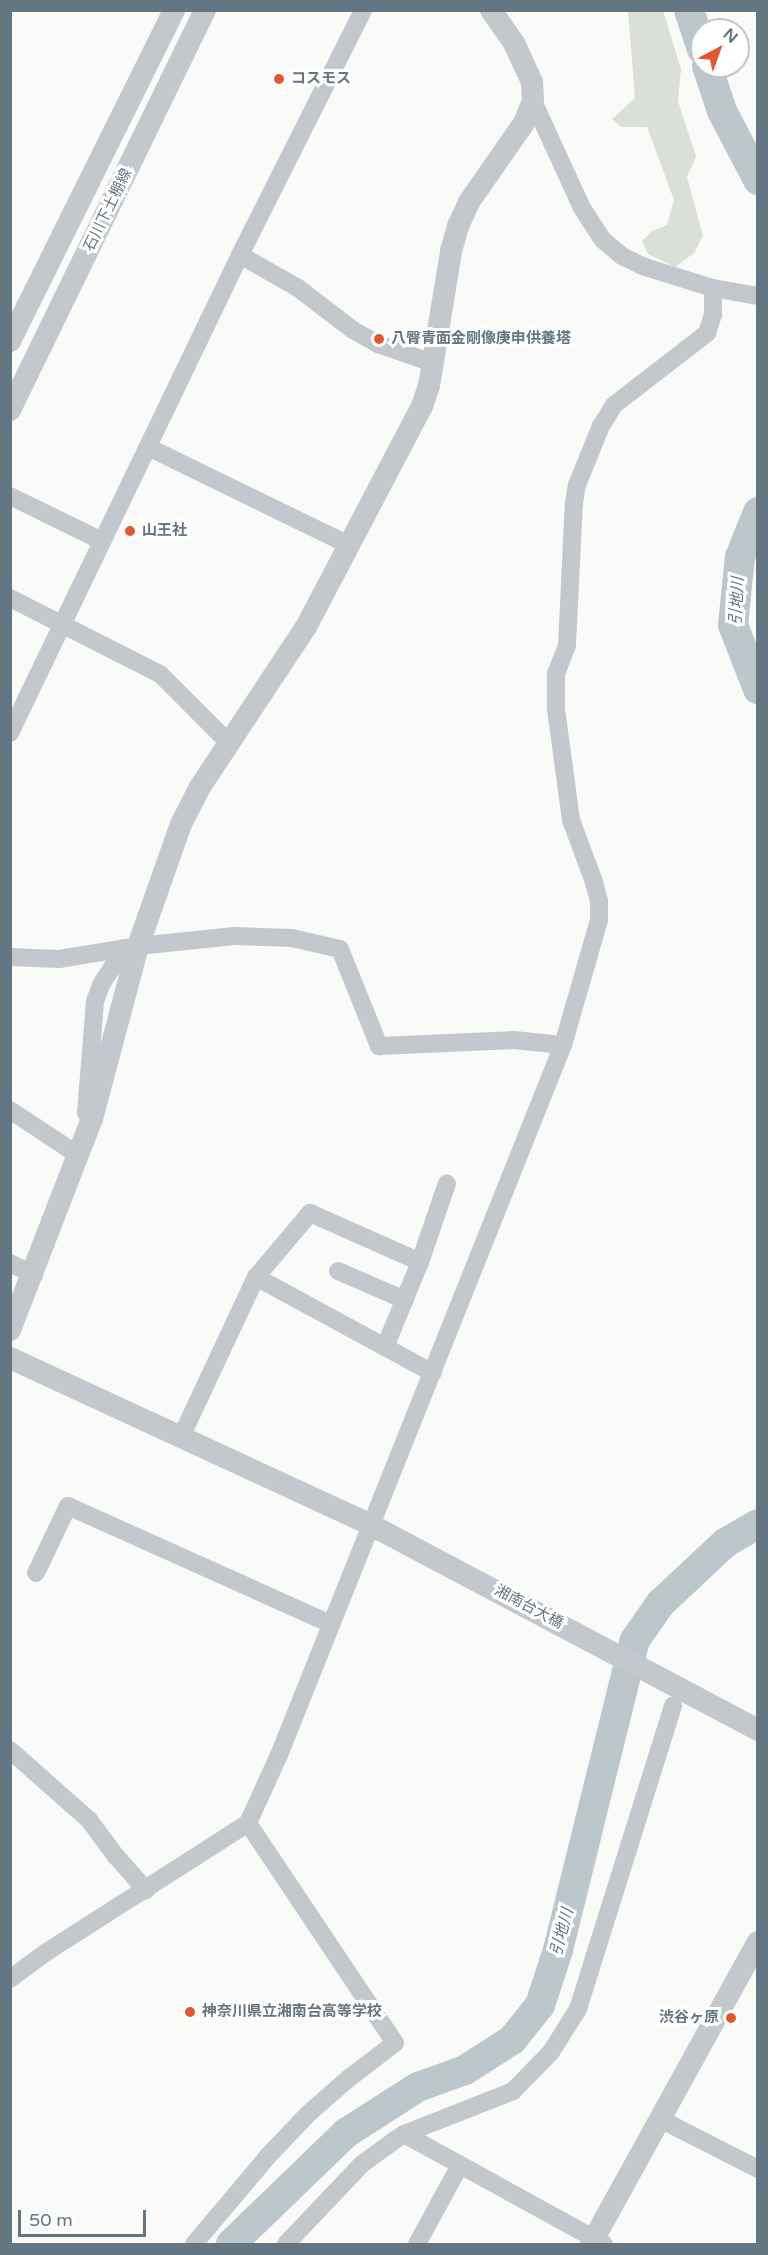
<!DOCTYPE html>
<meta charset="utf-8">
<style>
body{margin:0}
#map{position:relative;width:768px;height:2255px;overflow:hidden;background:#fafaf8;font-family:"Varela Round","Noto Sans JP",sans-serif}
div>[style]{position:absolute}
.green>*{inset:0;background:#dadfd7}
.river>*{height:30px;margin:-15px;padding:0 15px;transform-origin:15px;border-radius:15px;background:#bbc7cb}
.minor>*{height:18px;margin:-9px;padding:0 9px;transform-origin:9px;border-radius:9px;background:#c3c8cc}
.tertiary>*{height:22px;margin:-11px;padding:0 11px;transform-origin:11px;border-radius:11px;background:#c3c8cc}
.dots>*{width:16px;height:16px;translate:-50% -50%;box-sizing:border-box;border:3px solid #fff;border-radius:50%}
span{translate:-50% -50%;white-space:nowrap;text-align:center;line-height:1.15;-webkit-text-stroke:6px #fff;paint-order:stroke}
.poi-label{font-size:15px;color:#657683;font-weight:700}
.left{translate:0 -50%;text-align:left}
.right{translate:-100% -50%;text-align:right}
.street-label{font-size:15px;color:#657683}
.water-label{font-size:16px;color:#60757c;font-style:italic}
.frame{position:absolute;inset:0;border:12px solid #657683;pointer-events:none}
.north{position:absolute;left:690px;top:18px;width:60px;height:60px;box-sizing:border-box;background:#fff;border:2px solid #c1c8cd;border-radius:50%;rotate:41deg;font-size:16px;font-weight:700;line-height:24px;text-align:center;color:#657683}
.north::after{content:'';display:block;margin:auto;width:21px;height:27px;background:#e4572e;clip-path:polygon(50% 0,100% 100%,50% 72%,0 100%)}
.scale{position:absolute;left:18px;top:2210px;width:128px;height:27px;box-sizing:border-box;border:3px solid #657683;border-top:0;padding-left:8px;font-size:18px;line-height:21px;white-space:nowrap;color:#657683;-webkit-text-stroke:4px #fff;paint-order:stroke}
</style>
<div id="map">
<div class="green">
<i style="clip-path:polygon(628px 11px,663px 11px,681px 69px,678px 101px,696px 157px,687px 177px,703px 236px,694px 253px,675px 267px,648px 254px,642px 241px,652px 231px,667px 225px,674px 200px,647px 127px,621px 127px,612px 119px,635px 98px)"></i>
</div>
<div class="river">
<i style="left:689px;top:10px;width:41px;rotate:71.6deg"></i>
<i style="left:707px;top:66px;width:47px;rotate:71.6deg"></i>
<i style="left:722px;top:111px;width:78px;rotate:62.4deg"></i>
<i style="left:758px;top:512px;width:48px;rotate:111.8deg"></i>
<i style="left:740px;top:557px;width:68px;rotate:95.9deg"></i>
<i style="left:733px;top:625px;width:69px;rotate:68.7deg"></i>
<i style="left:231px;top:2244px;width:160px;rotate:-44deg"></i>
<i style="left:346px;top:2133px;width:85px;rotate:-32.6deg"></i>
<i style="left:418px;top:2087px;width:50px;rotate:-19.9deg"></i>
<i style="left:465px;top:2070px;width:56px;rotate:-32.6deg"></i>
<i style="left:512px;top:2040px;width:45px;rotate:-51.3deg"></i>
<i style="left:540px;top:2005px;width:58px;rotate:-71.9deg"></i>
<i style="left:558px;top:1950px;width:319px;rotate:-76.1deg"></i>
<i style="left:635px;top:1640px;width:44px;rotate:-55.2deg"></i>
<i style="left:660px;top:1604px;width:89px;rotate:-43.2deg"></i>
<i style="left:725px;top:1543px;width:38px;rotate:-30deg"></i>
</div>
<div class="minor">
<i style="left:533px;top:101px;width:118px;rotate:65.4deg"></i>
<i style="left:582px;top:208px;width:38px;rotate:57deg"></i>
<i style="left:603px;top:240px;width:25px;rotate:40deg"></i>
<i style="left:622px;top:256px;width:25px;rotate:26deg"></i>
<i style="left:645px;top:267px;width:71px;rotate:17.2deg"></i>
<i style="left:713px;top:288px;width:46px;rotate:10.1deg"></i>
<i style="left:240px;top:255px;width:67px;rotate:29.6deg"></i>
<i style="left:298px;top:288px;width:69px;rotate:37.4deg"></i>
<i style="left:353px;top:330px;width:29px;rotate:29deg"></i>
<i style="left:378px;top:344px;width:58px;rotate:19.1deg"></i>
<i style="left:148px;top:447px;width:224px;rotate:26deg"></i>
<i style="left:10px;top:496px;width:102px;rotate:26.1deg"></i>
<i style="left:10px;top:598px;width:168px;rotate:26.9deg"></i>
<i style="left:160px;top:674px;width:98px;rotate:45deg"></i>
<i style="left:10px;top:733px;width:530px;rotate:-64.3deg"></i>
<i style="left:240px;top:255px;width:274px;rotate:-63.3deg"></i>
<i style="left:10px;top:957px;width:49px;rotate:2.3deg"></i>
<i style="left:59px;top:959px;width:80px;rotate:-9.3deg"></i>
<i style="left:138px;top:946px;width:97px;rotate:-5.9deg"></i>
<i style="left:234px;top:936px;width:58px;rotate:2deg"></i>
<i style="left:292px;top:938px;width:49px;rotate:12.9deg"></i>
<i style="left:340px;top:949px;width:105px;rotate:68.1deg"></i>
<i style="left:379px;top:1046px;width:135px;rotate:-2.5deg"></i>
<i style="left:514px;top:1040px;width:49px;rotate:5.8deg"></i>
<i style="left:10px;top:1110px;width:82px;rotate:33.5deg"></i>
<i style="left:86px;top:1113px;width:112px;rotate:-85.4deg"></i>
<i style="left:95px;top:1001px;width:19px;rotate:-69deg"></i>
<i style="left:102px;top:983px;width:42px;rotate:-56.7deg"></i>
<i style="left:10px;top:1263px;width:27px;rotate:27deg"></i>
<i style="left:338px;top:1271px;width:73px;rotate:23.4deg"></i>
<i style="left:256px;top:1277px;width:84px;rotate:-49.8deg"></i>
<i style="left:310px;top:1213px;width:120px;rotate:24deg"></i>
<i style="left:385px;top:1347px;width:92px;rotate:-67.6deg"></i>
<i style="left:420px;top:1262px;width:83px;rotate:-71.1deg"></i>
<i style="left:182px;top:1435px;width:174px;rotate:-64.9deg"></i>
<i style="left:256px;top:1277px;width:201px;rotate:28.5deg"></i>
<i style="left:36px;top:1573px;width:74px;rotate:-64.5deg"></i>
<i style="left:68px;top:1506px;width:287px;rotate:24.2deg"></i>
<i style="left:10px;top:1750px;width:106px;rotate:41.5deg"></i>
<i style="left:89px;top:1820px;width:44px;rotate:53.4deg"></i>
<i style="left:115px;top:1855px;width:47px;rotate:48.5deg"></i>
<i style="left:10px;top:1979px;width:44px;rotate:-36.6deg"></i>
<i style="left:45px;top:1953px;width:241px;rotate:-32.6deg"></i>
<i style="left:248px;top:1823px;width:75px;rotate:-65.5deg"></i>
<i style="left:279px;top:1755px;width:765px;rotate:-68.2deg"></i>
<i style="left:563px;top:1045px;width:130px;rotate:-73.9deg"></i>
<i style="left:599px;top:920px;width:19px;rotate:-90deg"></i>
<i style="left:599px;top:901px;width:20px;rotate:-105deg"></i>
<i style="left:594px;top:882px;width:66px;rotate:-110.4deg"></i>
<i style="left:571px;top:820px;width:112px;rotate:-97.7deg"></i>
<i style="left:556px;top:709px;width:35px;rotate:-90deg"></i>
<i style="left:556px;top:674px;width:31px;rotate:-69deg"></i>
<i style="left:567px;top:645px;width:142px;rotate:-87.2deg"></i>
<i style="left:574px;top:503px;width:18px;rotate:-81deg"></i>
<i style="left:577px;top:485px;width:64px;rotate:-67.9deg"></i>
<i style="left:601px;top:426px;width:25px;rotate:-58deg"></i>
<i style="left:614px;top:405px;width:118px;rotate:-37.7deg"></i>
<i style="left:707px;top:333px;width:19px;rotate:-72deg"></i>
<i style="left:713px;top:315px;width:27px;rotate:-90deg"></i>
<i style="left:660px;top:2119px;width:110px;rotate:27deg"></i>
<i style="left:404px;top:2134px;width:228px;rotate:28.8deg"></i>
<i style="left:194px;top:2244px;width:115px;rotate:-49.9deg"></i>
<i style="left:268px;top:2156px;width:58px;rotate:-46.4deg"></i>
<i style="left:308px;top:2114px;width:53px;rotate:-41.2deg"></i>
<i style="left:348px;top:2079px;width:59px;rotate:-37.5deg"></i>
<i style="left:395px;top:2043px;width:265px;rotate:-123.8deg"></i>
<i style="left:286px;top:2244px;width:110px;rotate:-46.5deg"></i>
<i style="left:362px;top:2164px;width:37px;rotate:-36deg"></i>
<i style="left:392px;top:2142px;width:14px;rotate:-34deg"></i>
<i style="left:404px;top:2134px;width:117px;rotate:-21.5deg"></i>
<i style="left:513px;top:2091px;width:54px;rotate:-45.7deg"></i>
<i style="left:551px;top:2052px;width:51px;rotate:-57.9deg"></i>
<i style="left:578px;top:2009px;width:318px;rotate:-72.6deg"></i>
<i style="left:417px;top:2244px;width:90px;rotate:-61.4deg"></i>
</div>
<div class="tertiary">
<i style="left:10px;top:341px;width:369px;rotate:-63.6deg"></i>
<i style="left:10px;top:410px;width:445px;rotate:-64deg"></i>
<i style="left:10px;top:1330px;width:226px;rotate:-68.8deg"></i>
<i style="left:92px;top:1119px;width:179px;rotate:-75.1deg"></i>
<i style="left:138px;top:946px;width:129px;rotate:-70.6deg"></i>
<i style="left:181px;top:824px;width:42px;rotate:-62.8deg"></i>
<i style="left:200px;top:787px;width:192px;rotate:-56.5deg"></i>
<i style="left:306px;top:627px;width:250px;rotate:-62.3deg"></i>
<i style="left:422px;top:406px;width:21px;rotate:-71deg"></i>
<i style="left:429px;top:386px;width:137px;rotate:-80.7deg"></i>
<i style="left:451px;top:251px;width:26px;rotate:-74deg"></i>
<i style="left:458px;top:226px;width:26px;rotate:-65deg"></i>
<i style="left:469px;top:202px;width:96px;rotate:-55.2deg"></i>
<i style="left:524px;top:123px;width:24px;rotate:-68deg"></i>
<i style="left:533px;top:101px;width:19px;rotate:-93deg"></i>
<i style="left:532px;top:82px;width:43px;rotate:-114.8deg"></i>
<i style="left:514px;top:43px;width:40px;rotate:-124.9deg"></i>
<i style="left:10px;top:1358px;width:398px;rotate:24.8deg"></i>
<i style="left:371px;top:1525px;width:438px;rotate:27.9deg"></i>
<i style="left:591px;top:2244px;width:345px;rotate:-61.1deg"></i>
</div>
<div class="dots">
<i style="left:279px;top:79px;background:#e4572e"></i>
<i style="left:379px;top:339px;background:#e4572e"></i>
<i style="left:130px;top:531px;background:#e4572e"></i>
<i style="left:190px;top:2012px;background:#e4572e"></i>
<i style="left:731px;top:2018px;background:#e4572e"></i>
</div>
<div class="poi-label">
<span class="left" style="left:291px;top:79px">コスモス</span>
<span class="left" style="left:391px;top:339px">八臀青面金剛像庚申供養塔</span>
<span class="left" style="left:142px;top:531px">山王社</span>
<span class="left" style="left:202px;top:2012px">神奈川県立湘南台高等学校</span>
<span class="right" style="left:719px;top:2018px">渋谷ヶ原</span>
</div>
<div class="street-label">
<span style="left:108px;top:210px;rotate:-64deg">石川下土棚線</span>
<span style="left:529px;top:1607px;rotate:28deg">湘南台大橋</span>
</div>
<div class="water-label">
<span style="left:737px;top:601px;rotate:-87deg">引地川</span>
<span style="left:562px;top:1932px;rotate:-75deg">引地川</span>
</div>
<div class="frame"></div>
<div class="north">N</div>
<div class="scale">50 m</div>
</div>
